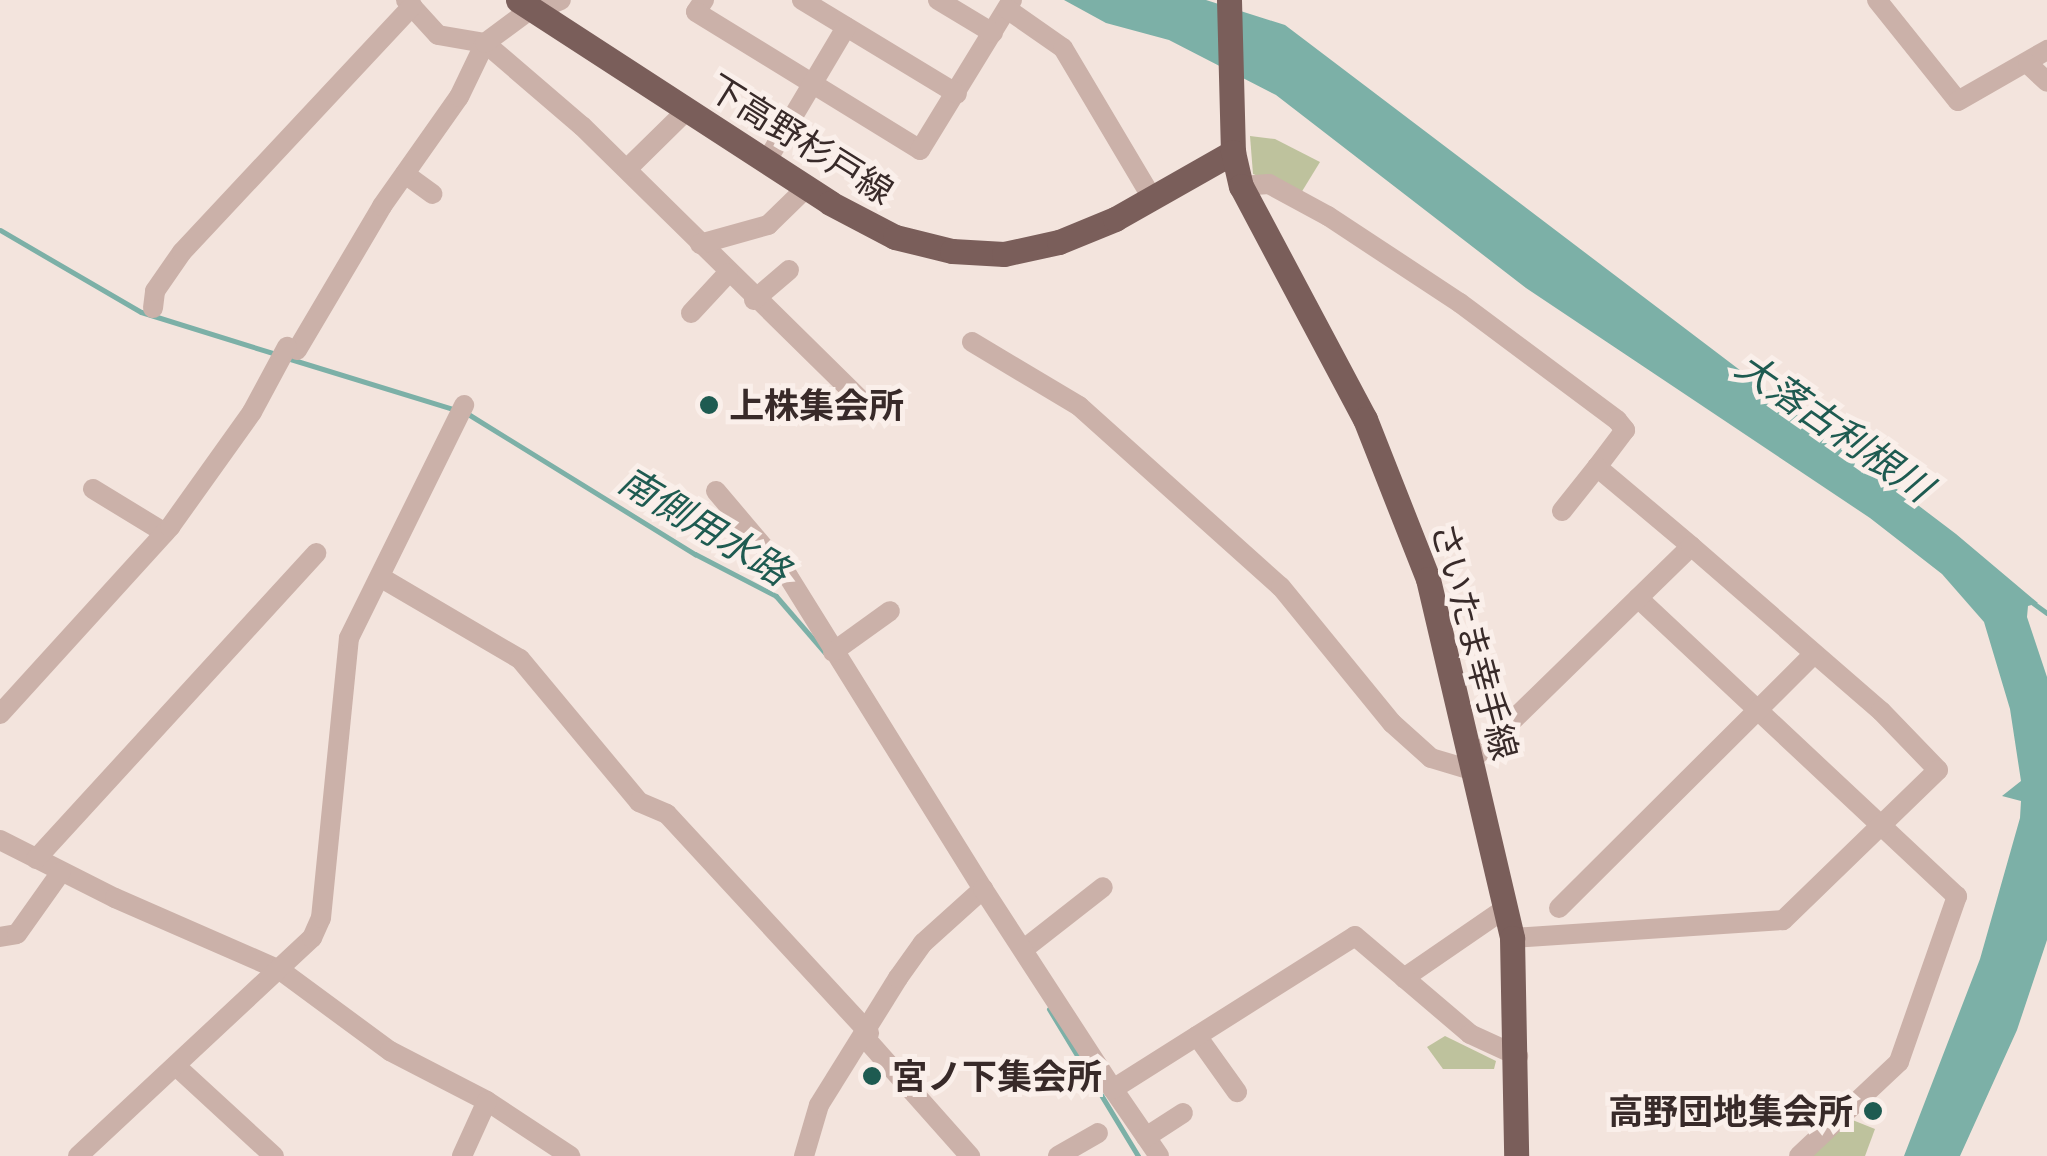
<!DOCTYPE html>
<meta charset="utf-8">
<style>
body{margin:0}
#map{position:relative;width:2047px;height:1156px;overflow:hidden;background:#f3e4dd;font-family:"Asap Condensed","Noto Sans JP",sans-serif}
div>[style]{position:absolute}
.green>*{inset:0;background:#bec29d}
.water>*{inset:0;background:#7cb0a7}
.stream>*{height:5px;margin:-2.5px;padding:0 2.5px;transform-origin:2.5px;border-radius:2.5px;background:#7cb0a7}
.minor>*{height:20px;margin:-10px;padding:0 10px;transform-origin:10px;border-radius:10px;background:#cbb1a9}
.major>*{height:25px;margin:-12.5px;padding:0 12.5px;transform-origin:12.5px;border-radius:12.5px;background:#7a5e5a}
.dots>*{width:28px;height:28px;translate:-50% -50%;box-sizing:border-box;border:5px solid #faefea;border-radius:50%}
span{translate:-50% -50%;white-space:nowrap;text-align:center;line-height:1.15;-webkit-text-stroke:10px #faefea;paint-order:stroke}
.street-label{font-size:35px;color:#382a29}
.poi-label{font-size:35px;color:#382a29;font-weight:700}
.left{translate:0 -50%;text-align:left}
.right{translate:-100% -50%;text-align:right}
.water-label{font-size:38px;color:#1e5b51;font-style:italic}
</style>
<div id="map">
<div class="green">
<i style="clip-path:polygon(1250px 136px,1275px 139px,1320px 162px,1301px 193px,1253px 174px)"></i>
<i style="clip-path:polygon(1445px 1036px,1496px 1061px,1494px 1069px,1443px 1069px,1427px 1047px)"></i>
<i style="clip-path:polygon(1850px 1119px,1875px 1129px,1865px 1156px,1810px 1156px)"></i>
</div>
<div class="water">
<i style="clip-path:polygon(1064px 0,1206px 0,1285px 25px,1956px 534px,2038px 603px,2028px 606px,2027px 617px,2047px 677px,2047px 940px,2017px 1030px,1960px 1156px,1904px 1156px,1980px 959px,2020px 818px,2021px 801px,2002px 796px,2021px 781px,2010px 709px,1984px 622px,1942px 574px,1870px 518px,1526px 288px,1276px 95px,1169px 40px,1106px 23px)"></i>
</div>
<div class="stream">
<i style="left:0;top:230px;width:163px;rotate:30.2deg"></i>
<i style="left:141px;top:312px;width:141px;rotate:17.3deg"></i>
<i style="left:287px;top:358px;width:174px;rotate:17.1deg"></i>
<i style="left:468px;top:414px;width:267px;rotate:31.7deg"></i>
<i style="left:695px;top:554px;width:91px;rotate:27.4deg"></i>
<i style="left:776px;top:596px;width:77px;rotate:49.2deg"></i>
<i style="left:2033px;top:603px;width:17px;rotate:36deg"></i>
<i style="left:1049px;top:1009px;width:172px;rotate:58.8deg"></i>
</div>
<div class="minor">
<i style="left:406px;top:0;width:47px;rotate:47.6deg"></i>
<i style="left:438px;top:35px;width:48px;rotate:9.7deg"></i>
<i style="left:485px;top:43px;width:128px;rotate:40.6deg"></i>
<i style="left:582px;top:126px;width:407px;rotate:44.5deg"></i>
<i style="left:704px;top:0;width:14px;rotate:124deg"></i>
<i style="left:696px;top:12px;width:263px;rotate:31.6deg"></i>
<i style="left:920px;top:150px;width:176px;rotate:-58.5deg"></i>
<i style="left:802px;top:0;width:181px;rotate:31.2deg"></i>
<i style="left:938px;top:0;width:64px;rotate:31deg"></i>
<i style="left:1877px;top:0;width:129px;rotate:51.3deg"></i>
<i style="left:1958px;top:101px;width:103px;rotate:-29.8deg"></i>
<i style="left:1007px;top:9px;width:68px;rotate:34.9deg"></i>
<i style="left:1063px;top:48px;width:172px;rotate:59.3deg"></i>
<i style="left:535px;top:11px;width:28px;rotate:-23deg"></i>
<i style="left:2028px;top:64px;width:26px;rotate:43deg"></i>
<i style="left:766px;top:162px;width:157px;rotate:-59.3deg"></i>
<i style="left:627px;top:169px;width:84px;rotate:-44.5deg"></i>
<i style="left:405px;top:174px;width:34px;rotate:36deg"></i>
<i style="left:1241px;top:186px;width:28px;rotate:-4deg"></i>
<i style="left:1269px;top:184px;width:67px;rotate:28.5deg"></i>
<i style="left:1328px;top:216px;width:158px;rotate:33.4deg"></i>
<i style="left:1460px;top:303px;width:196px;rotate:36.7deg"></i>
<i style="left:1617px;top:420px;width:13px;rotate:51deg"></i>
<i style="left:1625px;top:430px;width:46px;rotate:127.1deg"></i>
<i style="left:1597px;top:467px;width:123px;rotate:40deg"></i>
<i style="left:700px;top:244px;width:71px;rotate:-15.6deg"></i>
<i style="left:768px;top:225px;width:53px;rotate:-44.2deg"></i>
<i style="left:754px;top:300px;width:46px;rotate:-40.6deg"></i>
<i style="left:153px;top:308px;width:17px;rotate:-83deg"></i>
<i style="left:155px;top:291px;width:47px;rotate:-55.3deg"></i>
<i style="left:182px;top:252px;width:337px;rotate:-46.9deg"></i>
<i style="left:691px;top:313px;width:54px;rotate:-47.2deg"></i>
<i style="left:972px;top:342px;width:125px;rotate:30.9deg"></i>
<i style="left:1079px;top:406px;width:271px;rotate:41.9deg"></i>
<i style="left:1281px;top:587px;width:176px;rotate:50.8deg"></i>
<i style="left:1392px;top:723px;width:52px;rotate:41.9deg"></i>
<i style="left:1431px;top:758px;width:46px;rotate:16.5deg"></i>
<i style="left:297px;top:350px;width:167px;rotate:-59.4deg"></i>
<i style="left:382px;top:206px;width:133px;rotate:-54.8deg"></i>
<i style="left:459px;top:97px;width:60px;rotate:-64.3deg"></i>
<i style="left:485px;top:43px;width:57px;rotate:-36.5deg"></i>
<i style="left:93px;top:489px;width:84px;rotate:31.4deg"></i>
<i style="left:716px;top:491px;width:111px;rotate:49.7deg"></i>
<i style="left:788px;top:576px;width:369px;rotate:58.1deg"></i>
<i style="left:1562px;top:511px;width:56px;rotate:-51.5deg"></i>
<i style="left:380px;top:577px;width:162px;rotate:30.4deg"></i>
<i style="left:520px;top:659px;width:186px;rotate:50.2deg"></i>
<i style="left:639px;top:802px;width:30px;rotate:23deg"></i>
<i style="left:667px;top:814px;width:298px;rotate:47.3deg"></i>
<i style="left:1638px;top:598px;width:437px;rotate:43.1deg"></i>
<i style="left:1957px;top:896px;width:176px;rotate:109.3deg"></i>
<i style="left:1899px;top:1062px;width:137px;rotate:136.8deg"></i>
<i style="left:833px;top:652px;width:70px;rotate:-35.7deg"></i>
<i style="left:0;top:714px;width:253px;rotate:-47.7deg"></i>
<i style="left:170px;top:527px;width:141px;rotate:-54.5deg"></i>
<i style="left:252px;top:412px;width:74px;rotate:-61.7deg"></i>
<i style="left:1472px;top:760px;width:306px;rotate:-44.3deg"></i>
<i style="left:1691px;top:546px;width:252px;rotate:41deg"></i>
<i style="left:1881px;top:711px;width:82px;rotate:46deg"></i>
<i style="left:1938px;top:770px;width:216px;rotate:135.9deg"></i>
<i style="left:1783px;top:920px;width:272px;rotate:176.2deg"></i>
<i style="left:0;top:840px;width:129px;rotate:26.8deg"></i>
<i style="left:115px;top:898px;width:180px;rotate:23.6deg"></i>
<i style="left:280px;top:970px;width:137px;rotate:36.4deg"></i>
<i style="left:390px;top:1051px;width:109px;rotate:27.3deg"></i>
<i style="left:487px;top:1101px;width:100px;rotate:33.5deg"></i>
<i style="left:36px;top:859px;width:415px;rotate:-47.5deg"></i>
<i style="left:1559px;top:908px;width:360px;rotate:-44.9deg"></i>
<i style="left:0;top:937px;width:17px;rotate:-10deg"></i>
<i style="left:17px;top:934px;width:76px;rotate:-54.6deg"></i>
<i style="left:1024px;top:949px;width:100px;rotate:-38.1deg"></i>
<i style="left:1404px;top:978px;width:124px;rotate:-34.5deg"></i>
<i style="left:1197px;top:1036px;width:69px;rotate:54.5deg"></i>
<i style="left:866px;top:1039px;width:157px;rotate:48.4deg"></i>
<i style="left:176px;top:1066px;width:133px;rotate:42.6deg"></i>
<i style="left:1113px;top:1089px;width:81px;rotate:55.5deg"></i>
<i style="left:1146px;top:1137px;width:44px;rotate:-33deg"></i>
<i style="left:78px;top:1156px;width:320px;rotate:-43deg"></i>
<i style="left:312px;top:938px;width:22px;rotate:-66deg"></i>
<i style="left:321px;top:918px;width:281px;rotate:-84.3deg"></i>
<i style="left:349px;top:638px;width:260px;rotate:-63.7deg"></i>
<i style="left:462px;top:1156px;width:60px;rotate:-65.6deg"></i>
<i style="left:804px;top:1156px;width:53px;rotate:-73.6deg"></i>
<i style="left:819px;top:1105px;width:150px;rotate:-58.1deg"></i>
<i style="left:898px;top:978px;width:43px;rotate:-54.5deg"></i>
<i style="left:923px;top:943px;width:81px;rotate:-42deg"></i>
<i style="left:983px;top:889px;width:239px;rotate:57deg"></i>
<i style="left:1113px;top:1089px;width:286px;rotate:-32.3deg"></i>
<i style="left:1355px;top:936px;width:151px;rotate:40.4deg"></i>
<i style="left:1470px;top:1034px;width:53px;rotate:24.6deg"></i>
<i style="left:1058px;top:1156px;width:46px;rotate:-29.9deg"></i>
</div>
<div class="major">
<i style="left:518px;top:0;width:372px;rotate:33deg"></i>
<i style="left:830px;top:203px;width:73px;rotate:27.6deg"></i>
<i style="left:895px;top:237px;width:59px;rotate:13.8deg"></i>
<i style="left:952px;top:251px;width:52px;rotate:3.3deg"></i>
<i style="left:1004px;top:254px;width:56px;rotate:-12.3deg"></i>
<i style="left:1059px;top:242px;width:61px;rotate:-22.3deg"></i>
<i style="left:1115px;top:219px;width:136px;rotate:-29.6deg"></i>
<i style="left:1229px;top:0;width:152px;rotate:88.5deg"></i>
<i style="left:1233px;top:152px;width:35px;rotate:77deg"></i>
<i style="left:1241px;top:186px;width:264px;rotate:62deg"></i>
<i style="left:1365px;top:419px;width:172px;rotate:68.5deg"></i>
<i style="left:1428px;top:579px;width:369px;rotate:76.8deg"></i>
<i style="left:1512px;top:938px;width:218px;rotate:88.9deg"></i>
</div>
<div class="dots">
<i style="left:709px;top:405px;background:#1e5b51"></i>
<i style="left:872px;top:1076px;background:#1e5b51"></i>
<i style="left:1873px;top:1111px;background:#1e5b51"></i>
</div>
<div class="street-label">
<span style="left:801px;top:139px;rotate:32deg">下高野杉戸線</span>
<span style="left:1475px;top:641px;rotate:75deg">さいたま幸手線</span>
</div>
<div class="poi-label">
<span class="left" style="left:729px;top:405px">上株集会所</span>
<span class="left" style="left:892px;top:1076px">宮ノ下集会所</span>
<span class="right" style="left:1853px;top:1111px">高野団地集会所</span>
</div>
<div class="water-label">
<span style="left:1834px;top:427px;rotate:35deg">大落古利根川</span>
<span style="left:704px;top:526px;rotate:31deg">南側用水路</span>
</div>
</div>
